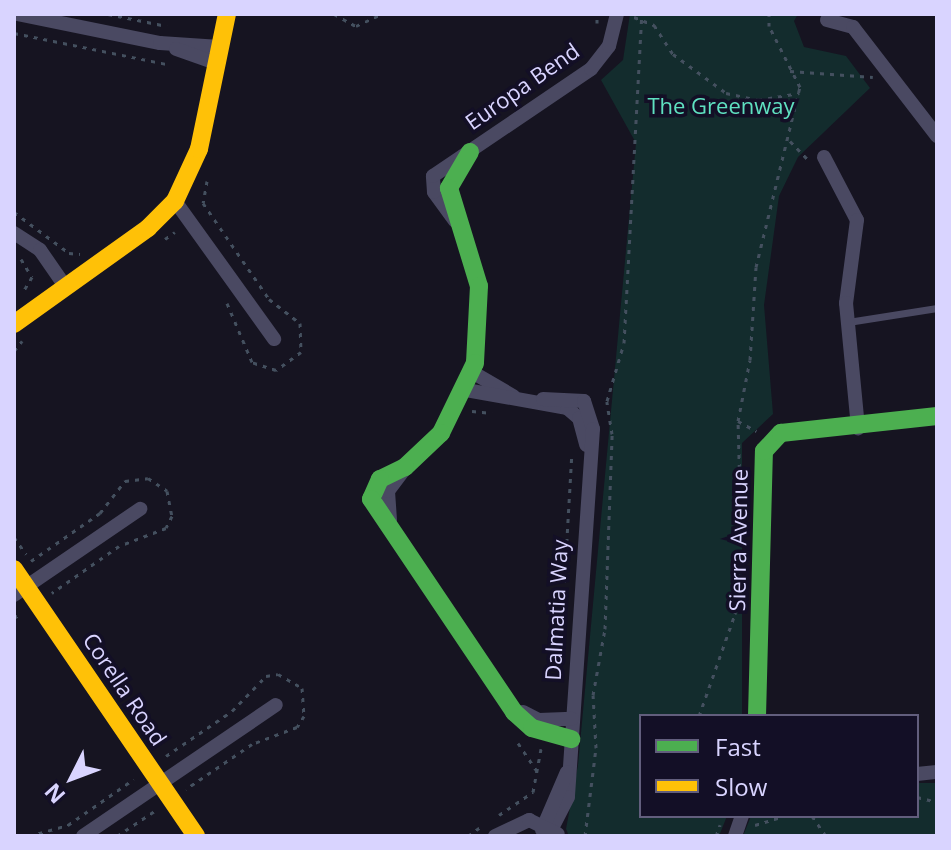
<!DOCTYPE html>
<style>
body{margin:0}
#map{position:relative;width:951px;height:850px;overflow:hidden;background:#161421;font-family:"Open Sans",sans-serif}
div>[style]{position:absolute}
.green>*{inset:0;background:#132c2d}
.path>*{height:3px;margin-top:-1.5px;transform-origin:0;background:repeating-linear-gradient(90deg,#44505f 0 4px,transparent 0 10px)}
.lane>*{height:7px;margin:-3.5px;padding:0 3.5px;transform-origin:3.5px;border-radius:3.5px;background:#4a4962}
.street>*{height:14px;margin:-7px;padding:0 7px;transform-origin:7px;border-radius:7px;background:#4a4962}
.fast>*{height:18px;margin:-9px;padding:0 9px;transform-origin:9px;border-radius:9px;background:#4caf50}
.slow>*{height:18px;margin:-9px;padding:0 9px;transform-origin:9px;border-radius:9px;background:#ffc107}
span{translate:-50% -50%;white-space:nowrap;text-align:center;line-height:1.15;-webkit-text-stroke:7px #130f26;paint-order:stroke}
.street-label{font-size:22px;color:#d9d4ff}
.park-label{font-size:22px;color:#5fe0c0}
.frame{position:absolute;inset:0;border:16px solid #d9d4ff;pointer-events:none}
.legend{position:absolute;left:639px;top:714px;width:280px;height:104px;box-sizing:border-box;background:#130f26;border:2px solid #625e7d;margin:0;padding:10px 14px;list-style:none;font-size:24px;color:#d9d4ff}
.legend li{display:flex;align-items:center;gap:16px;height:40px}
.legend b{width:40px;border:2px solid #625e7d}
.north{position:absolute;left:32px;top:738px;width:80px;height:80px;-webkit-text-stroke:6px #130f26;paint-order:stroke;rotate:228deg;font-size:22px;font-weight:700;line-height:32px;text-align:center;color:#d9d4ff}
.north::after{content:'';display:block;margin:auto;width:28px;height:36px;background:#d9d4ff;clip-path:polygon(50% 0,100% 100%,50% 72%,0 100%)}
</style>
<div id="map">
<div class="green">
<i style="clip-path:polygon(630px 14px,798px 14px,794px 21px,804px 47px,846px 56px,870px 88px,798px 157px,779px 196px,764px 305px,773px 414px,742px 443px,742px 716px,641px 716px,641px 816px,727px 816px,719px 836px,569px 836px,566px 829px,578px 765px,636px 143px,601px 80px,623px 60px)"></i>
<i style="clip-path:polygon(917px 783px,937px 783px,937px 836px,743px 836px,751px 816px,917px 816px)"></i>
</div>
<div class="path">
<i style="left:108px;top:14px;width:60px;rotate:11.5deg"></i>
<i style="left:334px;top:14px;width:25px;rotate:29deg"></i>
<i style="left:356px;top:26px;width:29px;rotate:-25deg"></i>
<i style="left:634px;top:17px;width:22px;rotate:22deg"></i>
<i style="left:654px;top:25px;width:35px;rotate:57deg"></i>
<i style="left:673px;top:54px;width:66px;rotate:36.3deg"></i>
<i style="left:726px;top:93px;width:33px;rotate:12deg"></i>
<i style="left:758px;top:100px;width:42px;rotate:-9.7deg"></i>
<i style="left:597px;top:23px;width:9px;rotate:-90deg"></i>
<i style="left:14px;top:33px;width:160px;rotate:11.5deg"></i>
<i style="left:790px;top:71px;width:83px;rotate:4.1deg"></i>
<i style="left:790px;top:141px;width:28px;rotate:46deg"></i>
<i style="left:207px;top:181px;width:22px;rotate:100deg"></i>
<i style="left:203px;top:203px;width:116px;rotate:55.5deg"></i>
<i style="left:269px;top:299px;width:39px;rotate:38deg"></i>
<i style="left:300px;top:323px;width:29px;rotate:88deg"></i>
<i style="left:301px;top:352px;width:31px;rotate:144deg"></i>
<i style="left:276px;top:370px;width:25px;rotate:-162deg"></i>
<i style="left:252px;top:362px;width:64px;rotate:-113deg"></i>
<i style="left:14px;top:212px;width:69px;rotate:36.7deg"></i>
<i style="left:69px;top:253px;width:11px;rotate:5deg"></i>
<i style="left:165px;top:239px;width:12px;rotate:-35deg"></i>
<i style="left:21px;top:259px;width:21px;rotate:59deg"></i>
<i style="left:32px;top:277px;width:17px;rotate:121deg"></i>
<i style="left:14px;top:351px;width:13px;rotate:-51deg"></i>
<i style="left:472px;top:411px;width:20px;rotate:6deg"></i>
<i style="left:738px;top:421px;width:21px;rotate:29deg"></i>
<i style="left:741px;top:528px;width:107px;rotate:-91.6deg"></i>
<i style="left:738px;top:421px;width:62px;rotate:-78.9deg"></i>
<i style="left:750px;top:360px;width:93px;rotate:-86.3deg"></i>
<i style="left:756px;top:267px;width:185px;rotate:-76.3deg"></i>
<i style="left:800px;top:87px;width:68px;rotate:-116.9deg"></i>
<i style="left:769px;top:26px;width:12px;rotate:-90deg"></i>
<i style="left:14px;top:537px;width:21px;rotate:55deg"></i>
<i style="left:31px;top:561px;width:84px;rotate:-34.8deg"></i>
<i style="left:100px;top:513px;width:41px;rotate:-52deg"></i>
<i style="left:125px;top:481px;width:23px;rotate:-7deg"></i>
<i style="left:148px;top:478px;width:23px;rotate:34deg"></i>
<i style="left:167px;top:491px;width:25px;rotate:79deg"></i>
<i style="left:172px;top:516px;width:13px;rotate:117deg"></i>
<i style="left:166px;top:528px;width:50px;rotate:159deg"></i>
<i style="left:119px;top:546px;width:82px;rotate:145deg"></i>
<i style="left:14px;top:618px;width:9px;rotate:-32deg"></i>
<i style="left:561px;top:642px;width:188px;rotate:-86.7deg"></i>
<i style="left:699px;top:716px;width:108px;rotate:-70.6deg"></i>
<i style="left:735px;top:614px;width:55px;rotate:-84.8deg"></i>
<i style="left:518px;top:743px;width:34px;rotate:56deg"></i>
<i style="left:166px;top:756px;width:80px;rotate:-34.3deg"></i>
<i style="left:232px;top:711px;width:49px;rotate:-45.8deg"></i>
<i style="left:266px;top:676px;width:12px;rotate:-9deg"></i>
<i style="left:278px;top:674px;width:28px;rotate:30deg"></i>
<i style="left:302px;top:688px;width:28px;rotate:86deg"></i>
<i style="left:304px;top:716px;width:13px;rotate:122deg"></i>
<i style="left:297px;top:727px;width:48px;rotate:159.3deg"></i>
<i style="left:252px;top:744px;width:80px;rotate:145.7deg"></i>
<i style="left:917px;top:797px;width:21px;rotate:14deg"></i>
<i style="left:499px;top:815px;width:41px;rotate:-34.1deg"></i>
<i style="left:533px;top:792px;width:44px;rotate:-79.5deg"></i>
<i style="left:812px;top:816px;width:24px;rotate:55deg"></i>
<i style="left:755px;top:825px;width:31px;rotate:-17deg"></i>
<i style="left:29px;top:836px;width:41px;rotate:-15.8deg"></i>
<i style="left:68px;top:825px;width:80px;rotate:-34.9deg"></i>
<i style="left:117px;top:836px;width:47px;rotate:-33.7deg"></i>
<i style="left:468px;top:836px;width:14px;rotate:-36deg"></i>
<i style="left:585px;top:836px;width:89px;rotate:-82.9deg"></i>
<i style="left:596px;top:748px;width:53px;rotate:-93.2deg"></i>
<i style="left:593px;top:695px;width:67px;rotate:-79.7deg"></i>
<i style="left:605px;top:629px;width:195px;rotate:-87.9deg"></i>
<i style="left:612px;top:434px;width:33px;rotate:-99deg"></i>
<i style="left:607px;top:401px;width:60px;rotate:-73.7deg"></i>
<i style="left:624px;top:343px;width:329px;rotate:-86.9deg"></i>
<i style="left:716px;top:836px;width:12px;rotate:-70deg"></i>
</div>
<div class="lane">
<i style="left:848px;top:322px;width:90px;rotate:-8.9deg"></i>
</div>
<div class="street">
<i style="left:17px;top:14px;width:146px;rotate:11.5deg"></i>
<i style="left:160px;top:43px;width:60px;rotate:3.8deg"></i>
<i style="left:827px;top:20px;width:27px;rotate:15deg"></i>
<i style="left:853px;top:27px;width:138px;rotate:52.4deg"></i>
<i style="left:176px;top:49px;width:42px;rotate:19.3deg"></i>
<i style="left:824px;top:157px;width:71px;rotate:62.4deg"></i>
<i style="left:857px;top:220px;width:84px;rotate:97.5deg"></i>
<i style="left:846px;top:303px;width:126px;rotate:84.5deg"></i>
<i style="left:175px;top:201px;width:170px;rotate:54.3deg"></i>
<i style="left:455px;top:221px;width:36px;rotate:-126deg"></i>
<i style="left:434px;top:192px;width:16px;rotate:-94deg"></i>
<i style="left:433px;top:176px;width:191px;rotate:-34.1deg"></i>
<i style="left:591px;top:69px;width:29px;rotate:-52deg"></i>
<i style="left:609px;top:46px;width:33px;rotate:-76deg"></i>
<i style="left:14px;top:233px;width:31px;rotate:33deg"></i>
<i style="left:40px;top:250px;width:44px;rotate:55.2deg"></i>
<i style="left:472px;top:372px;width:48px;rotate:30.3deg"></i>
<i style="left:466px;top:390px;width:103px;rotate:10.1deg"></i>
<i style="left:567px;top:408px;width:16px;rotate:40deg"></i>
<i style="left:579px;top:418px;width:28px;rotate:75deg"></i>
<i style="left:543px;top:399px;width:41px;rotate:2.8deg"></i>
<i style="left:584px;top:401px;width:29px;rotate:72deg"></i>
<i style="left:593px;top:429px;width:369px;rotate:93.9deg"></i>
<i style="left:568px;top:797px;width:44px;rotate:117.1deg"></i>
<i style="left:390px;top:520px;width:29px;rotate:-94deg"></i>
<i style="left:388px;top:491px;width:25px;rotate:-53deg"></i>
<i style="left:14px;top:595px;width:153px;rotate:-34.3deg"></i>
<i style="left:523px;top:712px;width:18px;rotate:27deg"></i>
<i style="left:539px;top:720px;width:33px;rotate:-2deg"></i>
<i style="left:917px;top:774px;width:20px;rotate:-6deg"></i>
<i style="left:542px;top:830px;width:63px;rotate:-66.7deg"></i>
<i style="left:83px;top:836px;width:233px;rotate:-34.2deg"></i>
<i style="left:495px;top:836px;width:38px;rotate:-25deg"></i>
<i style="left:529px;top:820px;width:32px;rotate:26deg"></i>
<i style="left:735px;top:836px;width:21px;rotate:-71deg"></i>
</div>
<div class="fast">
<i style="left:470px;top:152px;width:42px;rotate:120.3deg"></i>
<i style="left:449px;top:188px;width:102px;rotate:73deg"></i>
<i style="left:479px;top:286px;width:77px;rotate:93deg"></i>
<i style="left:475px;top:363px;width:78px;rotate:115.9deg"></i>
<i style="left:441px;top:433px;width:50px;rotate:136.6deg"></i>
<i style="left:405px;top:467px;width:28px;rotate:154deg"></i>
<i style="left:380px;top:479px;width:22px;rotate:114deg"></i>
<i style="left:371px;top:499px;width:257px;rotate:56.1deg"></i>
<i style="left:514px;top:712px;width:24px;rotate:42deg"></i>
<i style="left:532px;top:728px;width:41px;rotate:15.8deg"></i>
<i style="left:757px;top:716px;width:265px;rotate:-88.5deg"></i>
<i style="left:764px;top:451px;width:25px;rotate:-47deg"></i>
<i style="left:781px;top:433px;width:157px;rotate:-6.2deg"></i>
</div>
<div class="slow">
<i style="left:14px;top:324px;width:165px;rotate:-35.6deg"></i>
<i style="left:148px;top:228px;width:38px;rotate:-45deg"></i>
<i style="left:175px;top:201px;width:57px;rotate:-65.2deg"></i>
<i style="left:199px;top:149px;width:138px;rotate:-78.3deg"></i>
<i style="left:14px;top:569px;width:323px;rotate:55.7deg"></i>
</div>
<div class="street-label">
<span style="left:522px;top:86px;rotate:-35deg">Europa Bend</span>
<span style="left:738px;top:540px;rotate:-89deg">Sierra Avenue</span>
<span style="left:556px;top:610px;rotate:-87deg">Dalmatia Way</span>
<span style="left:125px;top:689px;rotate:56deg">Corella Road</span>
</div>
<div class="park-label">
<span style="left:721px;top:106px">The Greenway</span>
</div>
<div class="frame"></div>
<ul class="legend">
<li><b style="height:10px;background:#4caf50"></b>Fast</li>
<li><b style="height:10px;background:#ffc107"></b>Slow</li>
</ul>
<div class="north">N</div>
</div>
